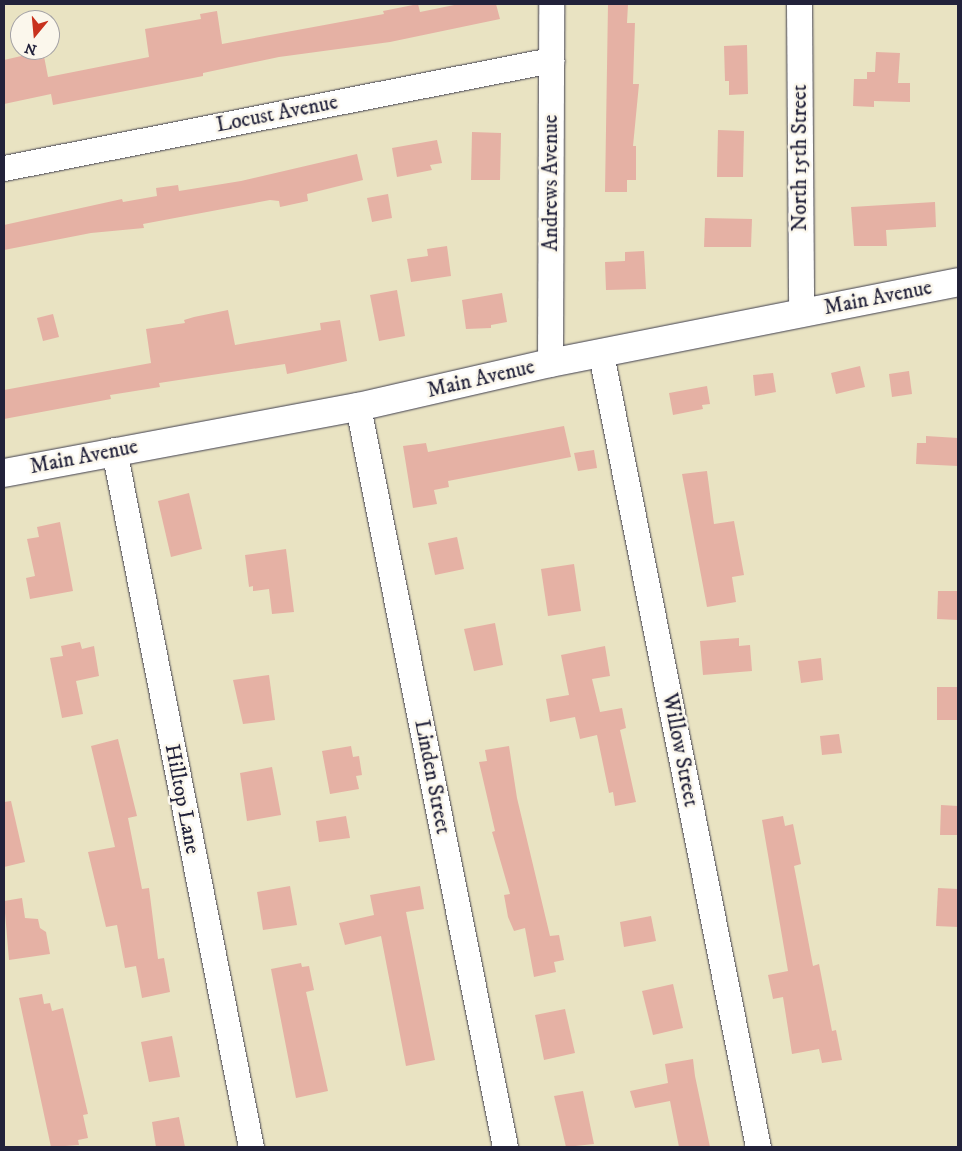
<!DOCTYPE html>
<style>
body{margin:0}
#map{position:relative;width:962px;height:1151px;overflow:hidden;background:#e9e3c2;font-family:"IM FELL DW Pica",serif}
div>[style]{position:absolute}
.building>*{inset:0;background:#e5b1a4}
.roads{filter:drop-shadow(0 0 1px #403f4f) drop-shadow(0 0 1px #403f4f)}
.minor>*{height:25px;margin:-12.5px;padding:0 12.5px;transform-origin:12.5px;border-radius:12.5px;background:#fff}
.tertiary>*{height:28px;margin:-14px;padding:0 14px;transform-origin:14px;border-radius:14px;background:#fff}
span{translate:-50% -50%;white-space:nowrap;text-align:center;line-height:1.15;-webkit-text-stroke:5px #fbf7ec;paint-order:stroke}
.street-label{font-size:21px;color:#22223b}
.frame{position:absolute;inset:0;border:5px solid #22223b;pointer-events:none}
.north{position:absolute;left:10px;top:10px;width:50px;height:50px;box-sizing:border-box;background:#fbf7ec;border:1px solid #a4a2a5;border-radius:50%;rotate:197deg;font-size:14px;font-weight:700;line-height:20px;text-align:center;color:#22223b}
.north::after{content:'';display:block;margin:auto;width:18px;height:22px;background:#c8321e;clip-path:polygon(50% 0,100% 100%,50% 72%,0 100%)}
</style>
<div id="map">
<div class="building">
<i style="clip-path:polygon(418px 4px,420px 12px,459px 4px,496px 4px,500px 19px,390px 42px,279px 57px,203px 73px,203px 76px,53px 105px,51px 94px,4px 104px,4px 60px,43px 51px,48px 77px,149px 57px,145px 29px,201px 19px,200px 14px,217px 11px,222px 44px,384px 14px,383px 11px)"></i>
<i style="clip-path:polygon(608px 4px,628px 4px,627px 23px,635px 23px,633px 84px,639px 84px,633px 146px,636px 146px,636px 180px,627px 180px,627px 192px,605px 192px)"></i>
<i style="clip-path:polygon(747px 45px,748px 94px,729px 95px,729px 81px,725px 81px,724px 46px)"></i>
<i style="clip-path:polygon(876px 52px,900px 53px,898px 83px,910px 83px,910px 102px,874px 101px,874px 107px,853px 106px,854px 79px,867px 79px,867px 72px,875px 72px)"></i>
<i style="clip-path:polygon(718px 130px,744px 131px,743px 177px,717px 177px)"></i>
<i style="clip-path:polygon(472px 132px,501px 133px,500px 180px,471px 180px)"></i>
<i style="clip-path:polygon(437px 140px,442px 163px,430px 165px,432px 170px,397px 177px,392px 148px)"></i>
<i style="clip-path:polygon(357px 154px,363px 180px,307px 194px,308px 201px,280px 207px,279px 201px,270px 200px,143px 224px,144px 228px,91px 233px,4px 250px,4px 225px,122px 199px,123px 202px,157px 196px,156px 188px,178px 185px,179px 191px,241px 181px)"></i>
<i style="clip-path:polygon(388px 194px,392px 218px,372px 222px,367px 198px)"></i>
<i style="clip-path:polygon(935px 202px,936px 227px,886px 230px,887px 246px,854px 246px,851px 207px)"></i>
<i style="clip-path:polygon(705px 218px,752px 219px,751px 247px,704px 247px)"></i>
<i style="clip-path:polygon(447px 246px,451px 276px,411px 282px,407px 259px,428px 256px,427px 249px)"></i>
<i style="clip-path:polygon(644px 251px,646px 289px,606px 290px,605px 262px,625px 261px,625px 252px)"></i>
<i style="clip-path:polygon(397px 290px,405px 336px,379px 341px,370px 295px)"></i>
<i style="clip-path:polygon(502px 293px,507px 322px,491px 325px,491px 328px,466px 329px,462px 300px)"></i>
<i style="clip-path:polygon(228px 310px,235px 345px,321px 330px,320px 323px,340px 320px,347px 361px,287px 374px,285px 364px,159px 383px,160px 387px,110px 395px,111px 399px,4px 419px,4px 390px,151px 363px,146px 329px,185px 323px,184px 320px,194px 317px)"></i>
<i style="clip-path:polygon(53px 314px,59px 337px,43px 341px,37px 318px)"></i>
<i style="clip-path:polygon(860px 366px,865px 387px,836px 394px,831px 373px)"></i>
<i style="clip-path:polygon(909px 371px,912px 394px,892px 397px,889px 374px)"></i>
<i style="clip-path:polygon(773px 373px,776px 392px,755px 396px,753px 375px)"></i>
<i style="clip-path:polygon(707px 386px,710px 404px,702px 405px,703px 409px,673px 415px,669px 393px)"></i>
<i style="clip-path:polygon(564px 426px,571px 457px,448px 481px,449px 487px,434px 490px,437px 504px,413px 508px,403px 446px,426px 443px,428px 452px)"></i>
<i style="clip-path:polygon(926px 436px,958px 438px,958px 466px,916px 464px,917px 443px,926px 443px)"></i>
<i style="clip-path:polygon(594px 450px,597px 468px,578px 471px,574px 453px)"></i>
<i style="clip-path:polygon(707px 471px,714px 524px,734px 521px,744px 575px,732px 577px,736px 602px,707px 607px,682px 474px)"></i>
<i style="clip-path:polygon(189px 493px,202px 549px,171px 557px,158px 501px)"></i>
<i style="clip-path:polygon(60px 522px,73px 591px,30px 599px,26px 578px,35px 576px,27px 539px,39px 537px,37px 527px)"></i>
<i style="clip-path:polygon(457px 537px,464px 569px,435px 575px,428px 543px)"></i>
<i style="clip-path:polygon(286px 549px,294px 612px,272px 614px,269px 589px,253px 591px,253px 586px,249px 587px,245px 555px)"></i>
<i style="clip-path:polygon(574px 564px,581px 611px,548px 616px,541px 569px)"></i>
<i style="clip-path:polygon(938px 591px,958px 591px,958px 620px,937px 619px)"></i>
<i style="clip-path:polygon(495px 623px,503px 665px,474px 671px,464px 629px)"></i>
<i style="clip-path:polygon(739px 638px,739px 646px,750px 645px,752px 671px,703px 675px,700px 641px)"></i>
<i style="clip-path:polygon(80px 642px,82px 649px,94px 646px,99px 676px,76px 681px,83px 714px,62px 718px,50px 658px,63px 656px,61px 646px)"></i>
<i style="clip-path:polygon(605px 646px,610px 676px,592px 679px,600px 712px,622px 708px,626px 728px,620px 730px,636px 802px,615px 806px,613px 792px,609px 793px,597px 735px,580px 739px,575px 717px,550px 722px,546px 699px,569px 695px,561px 655px)"></i>
<i style="clip-path:polygon(821px 658px,823px 680px,801px 683px,798px 661px)"></i>
<i style="clip-path:polygon(269px 675px,275px 720px,243px 724px,233px 680px)"></i>
<i style="clip-path:polygon(937px 687px,958px 687px,958px 720px,937px 720px)"></i>
<i style="clip-path:polygon(839px 734px,842px 753px,822px 755px,820px 736px)"></i>
<i style="clip-path:polygon(118px 739px,137px 816px,128px 818px,142px 889px,149px 888px,158px 959px,164px 958px,170px 992px,142px 998px,136px 966px,125px 968px,117px 925px,106px 927px,88px 852px,115px 847px,91px 746px)"></i>
<i style="clip-path:polygon(351px 746px,353px 757px,359px 756px,362px 775px,356px 776px,359px 789px,330px 794px,322px 751px)"></i>
<i style="clip-path:polygon(509px 746px,517px 798px,550px 936px,559px 935px,564px 960px,554px 962px,556px 972px,534px 977px,525px 928px,514px 931px,508px 917px,504px 895px,510px 894px,492px 832px,495px 831px,479px 762px,487px 761px,485px 750px)"></i>
<i style="clip-path:polygon(272px 767px,281px 815px,247px 821px,240px 773px)"></i>
<i style="clip-path:polygon(11px 801px,25px 862px,4px 867px,4px 802px)"></i>
<i style="clip-path:polygon(941px 805px,958px 806px,958px 835px,940px 835px)"></i>
<i style="clip-path:polygon(346px 816px,350px 838px,319px 842px,316px 821px)"></i>
<i style="clip-path:polygon(783px 816px,785px 826px,793px 824px,801px 864px,794px 866px,813px 966px,819px 964px,832px 1031px,836px 1030px,842px 1060px,822px 1063px,819px 1049px,792px 1054px,783px 997px,773px 999px,768px 975px,788px 971px,762px 820px)"></i>
<i style="clip-path:polygon(290px 886px,297px 925px,263px 930px,257px 892px)"></i>
<i style="clip-path:polygon(420px 886px,424px 909px,406px 912px,435px 1060px,406px 1066px,381px 936px,345px 945px,339px 923px,374px 915px,370px 895px)"></i>
<i style="clip-path:polygon(938px 888px,958px 889px,958px 927px,936px 926px)"></i>
<i style="clip-path:polygon(22px 898px,25px 918px,38px 919px,40px 928px,46px 932px,50px 954px,9px 960px,4px 901px)"></i>
<i style="clip-path:polygon(651px 916px,656px 941px,624px 947px,620px 922px)"></i>
<i style="clip-path:polygon(301px 963px,302px 967px,309px 966px,314px 990px,306px 992px,328px 1091px,296px 1098px,271px 969px)"></i>
<i style="clip-path:polygon(673px 984px,683px 1028px,653px 1035px,642px 991px)"></i>
<i style="clip-path:polygon(42px 994px,44px 1004px,50px 1003px,52px 1011px,63px 1008px,88px 1114px,83px 1115px,88px 1138px,78px 1140px,79px 1145px,51px 1147px,19px 998px)"></i>
<i style="clip-path:polygon(565px 1009px,575px 1053px,544px 1060px,535px 1015px)"></i>
<i style="clip-path:polygon(172px 1036px,180px 1077px,149px 1082px,141px 1042px)"></i>
<i style="clip-path:polygon(693px 1059px,695px 1076px,710px 1147px,679px 1147px,670px 1101px,635px 1108px,630px 1091px,668px 1083px,665px 1064px)"></i>
<i style="clip-path:polygon(583px 1091px,594px 1144px,566px 1147px,554px 1096px)"></i>
<i style="clip-path:polygon(179px 1117px,185px 1147px,156px 1147px,152px 1122px)"></i>
</div>
<div class="roads">
<div class="minor">
<i style="left:799px;top:4px;width:309px;rotate:89.6deg"></i>
<i style="left:4px;top:168px;width:558px;rotate:-11.17deg"></i>
<i style="left:601px;top:354px;width:808px;rotate:78.8deg"></i>
<i style="left:550px;top:363px;width:359px;rotate:-89.8deg"></i>
<i style="left:358px;top:407px;width:754px;rotate:78.76deg"></i>
<i style="left:114px;top:450px;width:710px;rotate:78.88deg"></i>
</div>
<div class="tertiary">
<i style="left:4px;top:473px;width:360px;rotate:-10.6deg"></i>
<i style="left:358px;top:407px;width:197px;rotate:-12.9deg"></i>
<i style="left:550px;top:363px;width:416px;rotate:-11.2deg"></i>
</div>
</div>
<div class="street-label">
<span style="left:277px;top:114px;rotate:-11deg">Locust Avenue</span>
<span style="left:800px;top:158px;rotate:-90deg">North 15th Street</span>
<span style="left:551px;top:183px;rotate:-90deg">Andrews Avenue</span>
<span style="left:878px;top:298px;rotate:-11deg">Main Avenue</span>
<span style="left:481px;top:379px;rotate:-13deg">Main Avenue</span>
<span style="left:84px;top:457px;rotate:-11deg">Main Avenue</span>
<span style="left:680px;top:750px;rotate:79deg">Willow Street</span>
<span style="left:432px;top:777px;rotate:79deg">Linden Street</span>
<span style="left:182px;top:799px;rotate:79deg">Hilltop Lane</span>
</div>
<div class="frame"></div>
<div class="north">N</div>
</div>
